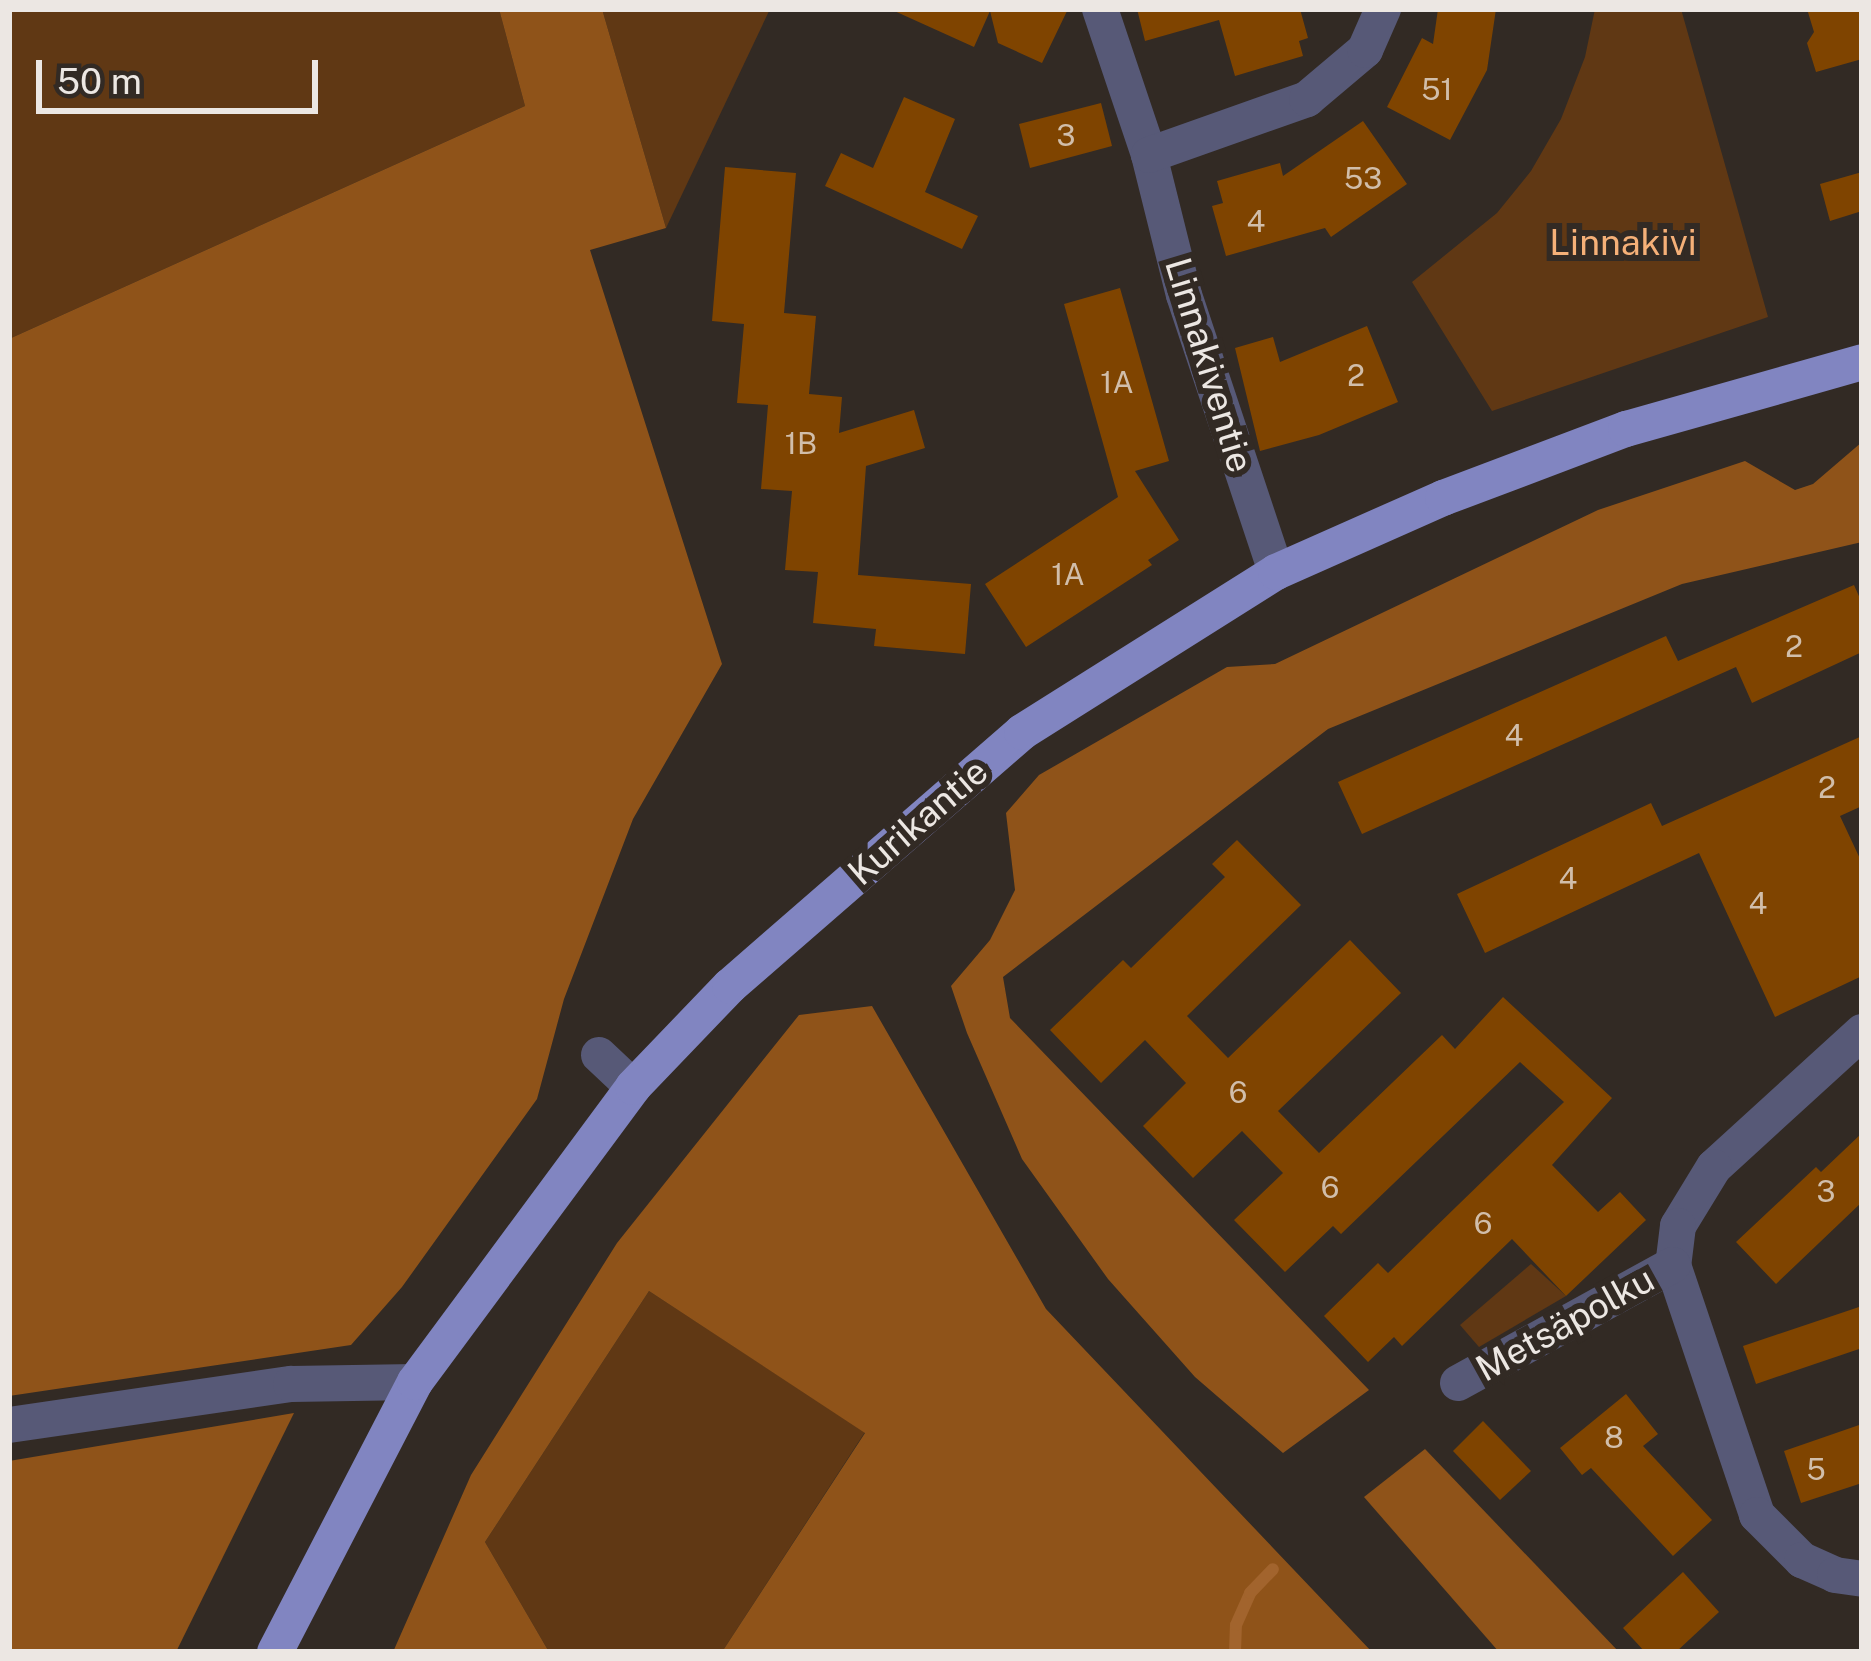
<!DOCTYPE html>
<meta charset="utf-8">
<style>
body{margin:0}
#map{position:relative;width:1871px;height:1661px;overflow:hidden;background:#322a24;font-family:"Public Sans",sans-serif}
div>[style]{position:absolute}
.green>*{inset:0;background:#603814}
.forest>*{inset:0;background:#8f5319}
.stream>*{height:12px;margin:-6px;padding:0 6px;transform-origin:6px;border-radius:6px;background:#a2642d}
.building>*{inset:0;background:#7f4400}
.minor>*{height:36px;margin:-18px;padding:0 18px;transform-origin:18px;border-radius:18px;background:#575977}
.major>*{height:36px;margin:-18px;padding:0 18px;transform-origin:18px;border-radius:18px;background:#8185c1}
span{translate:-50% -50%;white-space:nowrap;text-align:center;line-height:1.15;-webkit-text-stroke:12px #322a24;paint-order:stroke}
.number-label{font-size:30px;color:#d1beaa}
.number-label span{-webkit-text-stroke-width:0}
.park-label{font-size:36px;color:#f5b078}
.street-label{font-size:36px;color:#ece7e3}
.frame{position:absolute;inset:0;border:12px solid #ece7e3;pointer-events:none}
.scale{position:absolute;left:36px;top:60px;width:282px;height:54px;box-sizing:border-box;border:6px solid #ece7e3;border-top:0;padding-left:15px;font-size:36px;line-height:42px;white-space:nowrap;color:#ece7e3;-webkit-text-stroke:9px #322a24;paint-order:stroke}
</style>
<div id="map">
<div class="green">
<i style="clip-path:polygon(9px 9px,499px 9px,525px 106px,9px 339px)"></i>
<i style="clip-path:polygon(602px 9px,770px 9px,666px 228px)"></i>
<i style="clip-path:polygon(1595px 9px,1681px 9px,1768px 317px,1492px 411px,1412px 282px,1497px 213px,1531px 171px,1561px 119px,1585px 57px)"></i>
<i style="clip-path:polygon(1531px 1264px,1566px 1296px,1479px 1347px,1460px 1325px)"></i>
<i style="clip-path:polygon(649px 1291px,865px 1432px,722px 1652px,549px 1652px,485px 1542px)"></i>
</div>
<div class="forest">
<i style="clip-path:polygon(499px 9px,602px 9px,666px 228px,590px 250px,722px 664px,633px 819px,564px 999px,537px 1099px,402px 1287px,351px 1345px,9px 1396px,9px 339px,525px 106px)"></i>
<i style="clip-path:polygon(1862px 442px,1862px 542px,1682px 584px,1328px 729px,1003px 977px,1010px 1018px,1369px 1390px,1283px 1453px,1195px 1377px,1108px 1279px,1022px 1159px,967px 1033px,951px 986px,990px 940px,1015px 890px,1006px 813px,1039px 775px,1227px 667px,1275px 664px,1598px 510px,1745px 461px,1795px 490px,1813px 484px)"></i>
<i style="clip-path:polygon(872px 1006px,1046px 1309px,1372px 1652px,722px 1652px,865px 1433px,649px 1291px,485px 1542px,549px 1652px,393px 1652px,471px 1475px,617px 1243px,799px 1015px)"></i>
<i style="clip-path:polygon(294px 1413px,176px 1652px,9px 1652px,9px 1461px)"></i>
<i style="clip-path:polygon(1425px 1449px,1619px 1652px,1499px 1652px,1364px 1497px)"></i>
</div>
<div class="stream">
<i style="left:1235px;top:1652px;width:27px;rotate:-88deg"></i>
<i style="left:1236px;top:1625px;width:35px;rotate:-66deg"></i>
<i style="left:1250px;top:1593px;width:33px;rotate:-46deg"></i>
</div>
<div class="building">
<i style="clip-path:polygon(890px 9px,1068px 9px,1042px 63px,998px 43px,990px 11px,974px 47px)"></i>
<i style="clip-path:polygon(1137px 9px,1300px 9px,1308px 38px,1299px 41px,1303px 56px,1235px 76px,1219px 20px,1145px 41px)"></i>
<i style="clip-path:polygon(1438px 9px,1496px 9px,1487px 70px,1450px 140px,1387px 107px,1422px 38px,1433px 44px)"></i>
<i style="clip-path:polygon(1807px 9px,1862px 9px,1862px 59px,1816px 72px,1807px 43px,1814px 32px)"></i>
<i style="clip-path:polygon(904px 97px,955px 119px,925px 192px,978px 216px,962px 249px,825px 186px,841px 153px,873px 168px)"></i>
<i style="clip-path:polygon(1101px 103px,1112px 146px,1030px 168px,1019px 124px)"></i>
<i style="clip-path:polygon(1363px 121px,1407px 184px,1331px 237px,1325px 228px,1226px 256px,1212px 206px,1223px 203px,1217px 181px,1280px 163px,1283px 176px)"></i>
<i style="clip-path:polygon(725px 167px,796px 173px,784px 313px,816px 316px,809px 394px,842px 397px,839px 433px,914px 410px,925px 448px,866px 466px,858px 575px,971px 584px,965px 654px,874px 646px,876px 629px,813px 623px,818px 572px,785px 570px,792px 491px,761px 489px,768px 405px,737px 403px,744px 324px,712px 321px)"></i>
<i style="clip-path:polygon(1862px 172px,1862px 211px,1830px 221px,1820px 184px)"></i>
<i style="clip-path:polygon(1120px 288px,1169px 461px,1135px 471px,1179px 540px,1148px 560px,1152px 565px,1026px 647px,985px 584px,1118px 497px,1064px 304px)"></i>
<i style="clip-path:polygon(1367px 326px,1398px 402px,1319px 435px,1260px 451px,1235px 348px,1273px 337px,1280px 362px)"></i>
<i style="clip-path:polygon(1854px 585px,1862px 603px,1862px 652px,1752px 703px,1736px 667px,1362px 834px,1338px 782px,1666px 636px,1678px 661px)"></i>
<i style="clip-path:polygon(1862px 736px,1862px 806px,1840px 816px,1862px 863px,1862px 976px,1775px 1017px,1699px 853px,1485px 953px,1457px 894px,1651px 803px,1662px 826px)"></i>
<i style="clip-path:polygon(1237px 840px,1301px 905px,1187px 1016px,1228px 1058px,1350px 940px,1401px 993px,1278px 1111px,1319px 1153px,1442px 1035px,1455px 1049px,1503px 997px,1612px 1098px,1552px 1165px,1598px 1212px,1620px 1192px,1646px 1220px,1566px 1296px,1512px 1239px,1402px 1346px,1394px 1337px,1368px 1362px,1324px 1316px,1378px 1263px,1388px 1273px,1564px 1102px,1520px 1062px,1341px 1234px,1333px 1226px,1285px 1272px,1234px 1220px,1283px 1173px,1242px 1131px,1193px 1178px,1143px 1126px,1186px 1083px,1145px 1040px,1101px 1083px,1050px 1030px,1123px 960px,1131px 968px,1225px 877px,1212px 864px)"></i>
<i style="clip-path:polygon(1862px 1133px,1862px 1202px,1776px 1284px,1736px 1242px,1816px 1167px,1821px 1172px)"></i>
<i style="clip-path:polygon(1862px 1306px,1862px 1348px,1756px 1384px,1743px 1346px)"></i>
<i style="clip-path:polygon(1626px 1394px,1658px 1434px,1643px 1446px,1712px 1520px,1673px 1556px,1591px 1468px,1582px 1475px,1560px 1448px)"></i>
<i style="clip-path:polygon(1483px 1421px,1531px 1471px,1500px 1500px,1453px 1451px)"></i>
<i style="clip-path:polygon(1862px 1424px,1862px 1483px,1801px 1503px,1784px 1451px)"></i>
<i style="clip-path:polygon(1683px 1572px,1719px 1612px,1676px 1652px,1645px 1652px,1623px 1628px)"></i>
</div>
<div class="minor">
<i style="left:1100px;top:9px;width:154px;rotate:71.4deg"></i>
<i style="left:1149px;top:155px;width:144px;rotate:76deg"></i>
<i style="left:1184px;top:295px;width:292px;rotate:71.6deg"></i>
<i style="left:1149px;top:155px;width:168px;rotate:-19.5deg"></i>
<i style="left:1307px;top:99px;width:76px;rotate:-40.2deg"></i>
<i style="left:1365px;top:50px;width:45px;rotate:-66.3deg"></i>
<i style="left:1862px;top:1032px;width:200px;rotate:137.6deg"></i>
<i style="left:1714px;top:1167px;width:69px;rotate:121.4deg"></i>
<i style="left:1678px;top:1226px;width:39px;rotate:97deg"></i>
<i style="left:1673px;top:1265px;width:264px;rotate:71.4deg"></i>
<i style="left:1757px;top:1515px;width:64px;rotate:45deg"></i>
<i style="left:1802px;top:1560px;width:36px;rotate:24deg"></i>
<i style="left:1835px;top:1575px;width:27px;rotate:8deg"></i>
<i style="left:599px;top:1055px;width:47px;rotate:43.3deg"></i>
<i style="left:1458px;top:1383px;width:245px;rotate:-28.8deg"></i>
<i style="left:9px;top:1425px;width:285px;rotate:-8.3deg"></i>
<i style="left:291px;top:1384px;width:124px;rotate:-0.9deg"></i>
</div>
<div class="major">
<i style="left:275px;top:1652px;width:304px;rotate:-62.6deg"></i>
<i style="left:415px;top:1382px;width:367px;rotate:-53.5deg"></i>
<i style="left:633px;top:1087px;width:140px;rotate:-46.2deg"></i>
<i style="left:730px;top:986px;width:387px;rotate:-41deg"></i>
<i style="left:1022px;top:732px;width:300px;rotate:-32.2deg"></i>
<i style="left:1276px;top:572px;width:183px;rotate:-23.9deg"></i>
<i style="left:1443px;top:498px;width:196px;rotate:-20.7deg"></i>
<i style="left:1626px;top:429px;width:245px;rotate:-15.8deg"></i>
</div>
<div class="number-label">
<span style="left:1437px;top:89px">51</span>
<span style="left:1066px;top:135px">3</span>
<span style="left:1363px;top:178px">53</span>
<span style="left:1256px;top:221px">4</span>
<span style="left:1356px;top:375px">2</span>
<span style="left:1117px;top:382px">1A</span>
<span style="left:801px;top:443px">1B</span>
<span style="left:1068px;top:574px">1A</span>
<span style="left:1794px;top:646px">2</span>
<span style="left:1514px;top:735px">4</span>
<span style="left:1827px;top:787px">2</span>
<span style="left:1568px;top:878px">4</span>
<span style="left:1758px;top:903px">4</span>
<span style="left:1238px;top:1092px">6</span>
<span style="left:1330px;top:1187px">6</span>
<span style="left:1826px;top:1191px">3</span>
<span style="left:1483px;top:1223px">6</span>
<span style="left:1614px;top:1437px">8</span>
<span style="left:1816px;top:1469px">5</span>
</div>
<div class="park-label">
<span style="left:1623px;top:243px">Linnakivi</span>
</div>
<div class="street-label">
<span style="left:1209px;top:365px;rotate:73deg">Linnakiventie</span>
<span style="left:918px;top:822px;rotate:-41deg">Kurikantie</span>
<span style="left:1565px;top:1324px;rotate:-29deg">Metsäpolku</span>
</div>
<div class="frame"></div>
<div class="scale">50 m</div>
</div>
